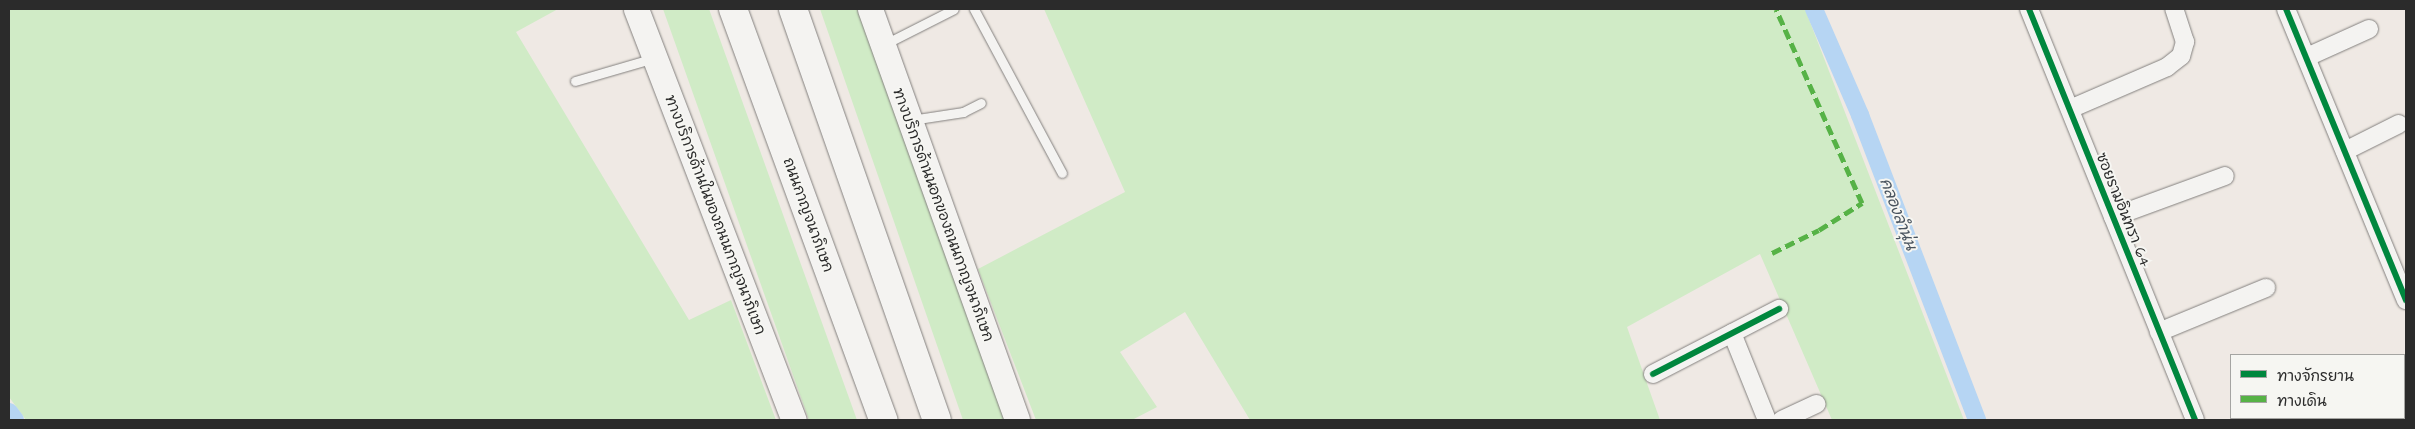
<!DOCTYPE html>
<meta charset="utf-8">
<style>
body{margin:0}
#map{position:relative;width:2415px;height:429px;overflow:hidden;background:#efe9e4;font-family:"Architects Daughter","Playpen Sans Thai",sans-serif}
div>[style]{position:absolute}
.green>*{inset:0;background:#d0ebc6}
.canal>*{height:18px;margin:-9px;padding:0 9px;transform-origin:9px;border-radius:9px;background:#b6d5f3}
.roads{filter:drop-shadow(0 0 1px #83807e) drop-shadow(0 0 1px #83807e)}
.lane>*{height:9px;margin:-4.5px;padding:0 4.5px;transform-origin:4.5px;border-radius:4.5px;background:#f4f3f1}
.street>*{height:18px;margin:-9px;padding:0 9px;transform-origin:9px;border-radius:9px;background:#f4f3f1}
.secondary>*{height:25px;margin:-12.5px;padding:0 12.5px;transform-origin:12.5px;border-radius:12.5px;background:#f4f3f1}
.highway>*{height:28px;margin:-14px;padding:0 14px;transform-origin:14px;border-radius:14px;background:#f4f3f1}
.quiet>*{height:5px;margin-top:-2.5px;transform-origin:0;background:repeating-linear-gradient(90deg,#56b246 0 10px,transparent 0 15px)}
.cycleway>*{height:6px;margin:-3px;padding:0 3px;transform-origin:3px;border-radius:3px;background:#00873e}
span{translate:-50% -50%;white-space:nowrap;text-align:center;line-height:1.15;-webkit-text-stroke:4px #f6f6f2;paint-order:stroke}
.street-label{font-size:15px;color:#2b2b2b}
.water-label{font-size:16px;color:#48535e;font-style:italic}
.frame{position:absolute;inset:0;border:10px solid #2b2b2b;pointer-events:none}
.legend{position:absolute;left:2230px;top:354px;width:175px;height:65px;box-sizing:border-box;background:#f6f6f2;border:1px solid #a5a5a2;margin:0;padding:6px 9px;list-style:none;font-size:15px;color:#2b2b2b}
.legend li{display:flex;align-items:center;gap:10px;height:25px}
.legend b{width:25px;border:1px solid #a5a5a2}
</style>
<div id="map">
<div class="green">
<i style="clip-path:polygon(9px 9px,558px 9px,516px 32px,689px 320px,731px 300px,776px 420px,26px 420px,9px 397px)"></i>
<i style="clip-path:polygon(663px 9px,709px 9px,857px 420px,809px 420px)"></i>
<i style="clip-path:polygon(820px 9px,864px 9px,1009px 420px,963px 420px)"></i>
<i style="clip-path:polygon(1044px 9px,1805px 9px,1964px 420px,1832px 420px,1760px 254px,1627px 327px,1660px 420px,1250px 420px,1185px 312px,1120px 352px,1157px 407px,1132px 420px,1036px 420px,978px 269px,1125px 192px)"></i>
</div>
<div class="canal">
<i style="left:1814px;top:9px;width:116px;rotate:66.5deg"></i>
<i style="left:1860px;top:115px;width:327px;rotate:69deg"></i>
<i style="left:9px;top:412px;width:10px;rotate:53deg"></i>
</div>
<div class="roads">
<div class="lane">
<i style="left:974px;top:9px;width:186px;rotate:61.8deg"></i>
<i style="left:885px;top:44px;width:77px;rotate:-26.9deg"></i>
<i style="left:575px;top:81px;width:82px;rotate:-16.2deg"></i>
<i style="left:911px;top:120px;width:53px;rotate:-8.7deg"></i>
<i style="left:963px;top:112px;width:20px;rotate:-27deg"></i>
</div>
<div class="street">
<i style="left:2029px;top:9px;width:443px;rotate:68deg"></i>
<i style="left:2286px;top:9px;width:315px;rotate:67.6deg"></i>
<i style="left:2307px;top:57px;width:68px;rotate:-24.3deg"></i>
<i style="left:2070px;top:109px;width:106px;rotate:-23.4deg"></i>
<i style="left:2167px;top:67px;width:18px;rotate:-38deg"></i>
<i style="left:2181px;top:56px;width:15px;rotate:-74deg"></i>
<i style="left:2185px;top:42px;width:35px;rotate:-108deg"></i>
<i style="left:2345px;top:151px;width:60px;rotate:-26.6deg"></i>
<i style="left:2113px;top:217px;width:119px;rotate:-20.1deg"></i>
<i style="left:2159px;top:332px;width:116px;rotate:-22.4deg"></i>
<i style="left:1732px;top:333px;width:94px;rotate:68.1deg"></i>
<i style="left:1653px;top:374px;width:142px;rotate:-27.3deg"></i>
<i style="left:1782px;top:420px;width:38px;rotate:-25deg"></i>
</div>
<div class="secondary">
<i style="left:636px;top:9px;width:440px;rotate:69deg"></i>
<i style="left:870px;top:9px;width:436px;rotate:70.3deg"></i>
</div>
<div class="highway">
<i style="left:733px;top:9px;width:438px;rotate:69.9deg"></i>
<i style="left:793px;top:9px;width:435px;rotate:70.7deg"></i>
</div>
</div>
<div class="quiet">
<i style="left:1772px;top:253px;width:52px;rotate:-26.1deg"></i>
<i style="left:1819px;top:230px;width:51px;rotate:-32.1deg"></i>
<i style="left:1862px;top:203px;width:212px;rotate:-113.9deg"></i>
</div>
<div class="cycleway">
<i style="left:2029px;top:9px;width:443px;rotate:68deg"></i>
<i style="left:2286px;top:9px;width:315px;rotate:67.6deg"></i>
<i style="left:1653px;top:374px;width:142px;rotate:-27.3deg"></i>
</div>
<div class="street-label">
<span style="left:2123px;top:210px;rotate:68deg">ซอยรามอินทรา 64</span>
<span style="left:715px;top:215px;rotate:69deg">ทางบริการด้านในของถนนกาญจนาภิเษก</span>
<span style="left:808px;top:215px;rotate:70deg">ถนนกาญจนาภิเษก</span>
<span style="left:943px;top:215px;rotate:70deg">ทางบริการด้านนอกของถนนกาญจนาภิเษก</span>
</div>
<div class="water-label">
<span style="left:1898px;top:214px;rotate:69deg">คลองลำนุ่น</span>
</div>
<div class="frame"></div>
<ul class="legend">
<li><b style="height:6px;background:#00873e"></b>ทางจักรยาน</li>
<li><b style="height:6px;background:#56b246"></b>ทางเดิน</li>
</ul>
</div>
